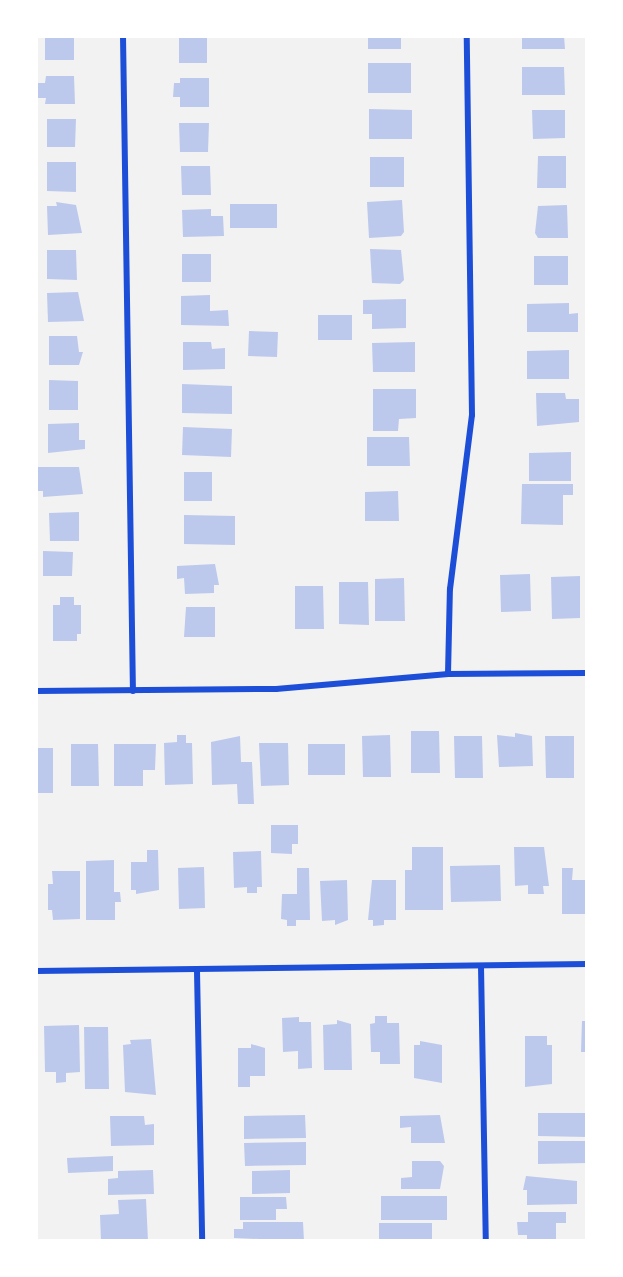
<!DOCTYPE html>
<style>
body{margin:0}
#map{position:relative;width:623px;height:1277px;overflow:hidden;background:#f2f2f2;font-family:Cabin,sans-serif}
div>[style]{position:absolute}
.building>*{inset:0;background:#bdc9ec}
.minor>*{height:6px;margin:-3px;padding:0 3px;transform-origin:3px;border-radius:3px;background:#1d4ed8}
span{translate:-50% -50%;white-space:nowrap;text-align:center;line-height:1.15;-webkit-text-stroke:4.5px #fff;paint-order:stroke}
.frame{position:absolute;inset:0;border:38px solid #fff;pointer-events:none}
</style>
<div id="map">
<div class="building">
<i style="clip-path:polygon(45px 36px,74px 36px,74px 60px,45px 60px)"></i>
<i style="clip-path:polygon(179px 36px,207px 36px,207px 63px,179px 63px)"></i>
<i style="clip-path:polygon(368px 36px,401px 36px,401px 49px,368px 49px)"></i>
<i style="clip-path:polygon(522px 36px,564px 36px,565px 49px,522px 49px)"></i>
<i style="clip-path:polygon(368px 63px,411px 63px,411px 93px,368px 93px)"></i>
<i style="clip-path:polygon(522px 67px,564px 67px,565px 95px,522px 95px)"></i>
<i style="clip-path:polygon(46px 76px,74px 76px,75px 104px,45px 104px,46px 98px,36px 98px,36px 83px,45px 83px)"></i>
<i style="clip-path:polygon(180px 78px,209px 78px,209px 107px,180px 107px,180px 97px,173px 97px,174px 83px,180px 83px)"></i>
<i style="clip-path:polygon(369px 109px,412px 110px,412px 139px,369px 139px)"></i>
<i style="clip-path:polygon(532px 110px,565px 110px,565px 138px,533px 139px)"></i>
<i style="clip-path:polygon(47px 119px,76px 119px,75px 147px,47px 147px)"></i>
<i style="clip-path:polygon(179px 123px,209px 123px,208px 152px,180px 152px)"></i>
<i style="clip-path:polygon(538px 156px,566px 156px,566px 188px,537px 188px)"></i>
<i style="clip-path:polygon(370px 157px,404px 157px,404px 187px,370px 187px)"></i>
<i style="clip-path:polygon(47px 162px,76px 162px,76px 192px,47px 191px)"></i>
<i style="clip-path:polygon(181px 166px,210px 166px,211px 195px,182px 195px)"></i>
<i style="clip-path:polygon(402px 200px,404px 232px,401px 236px,369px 238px,367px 202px)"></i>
<i style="clip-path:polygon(56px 202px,76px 205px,82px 233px,48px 235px,47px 206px,57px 206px)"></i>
<i style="clip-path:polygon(230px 204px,277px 204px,277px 228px,230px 228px)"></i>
<i style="clip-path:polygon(567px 205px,568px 238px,538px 238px,535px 233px,538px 206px)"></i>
<i style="clip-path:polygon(211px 209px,211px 216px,223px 216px,224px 236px,183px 237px,182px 210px)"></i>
<i style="clip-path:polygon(370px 249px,401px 250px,404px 280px,400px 284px,372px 283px)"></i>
<i style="clip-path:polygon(47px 250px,76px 250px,77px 280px,47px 279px)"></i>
<i style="clip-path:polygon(182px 254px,211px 254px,211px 282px,182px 282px)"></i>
<i style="clip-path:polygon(534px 256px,568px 256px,568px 285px,534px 285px)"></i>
<i style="clip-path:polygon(78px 292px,84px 321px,48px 322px,47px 293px)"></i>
<i style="clip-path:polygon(210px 295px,210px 311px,228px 310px,229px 326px,181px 325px,181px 296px)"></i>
<i style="clip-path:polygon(406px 299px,406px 328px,372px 329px,372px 314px,363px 314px,363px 300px)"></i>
<i style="clip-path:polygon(569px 303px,569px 314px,578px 313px,578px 332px,527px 332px,527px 304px)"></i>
<i style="clip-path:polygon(318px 315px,352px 315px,352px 340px,318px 340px)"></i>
<i style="clip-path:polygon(249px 331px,278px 332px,277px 357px,248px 356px)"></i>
<i style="clip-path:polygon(49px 336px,77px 336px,79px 352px,83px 352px,79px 365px,49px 365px)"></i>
<i style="clip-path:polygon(183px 342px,211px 342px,212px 349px,225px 348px,225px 369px,183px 370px)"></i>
<i style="clip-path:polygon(415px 342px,415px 372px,373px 372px,372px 343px)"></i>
<i style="clip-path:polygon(569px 350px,569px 379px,527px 379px,527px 351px)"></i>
<i style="clip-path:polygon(49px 380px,78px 381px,78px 410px,49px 410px)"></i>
<i style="clip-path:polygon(182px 384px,232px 386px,232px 414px,182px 413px)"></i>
<i style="clip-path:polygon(373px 389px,416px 389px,416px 418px,399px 419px,398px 431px,373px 431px)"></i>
<i style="clip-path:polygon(536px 393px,565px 393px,566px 399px,579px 399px,579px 422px,537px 426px)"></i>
<i style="clip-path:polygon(79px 423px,79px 440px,85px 440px,85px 449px,48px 453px,48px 424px)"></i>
<i style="clip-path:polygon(183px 427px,232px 429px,231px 457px,182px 455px)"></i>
<i style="clip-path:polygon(367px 437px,409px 437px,410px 466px,367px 466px)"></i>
<i style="clip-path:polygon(571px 452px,571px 481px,529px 481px,529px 453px)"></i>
<i style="clip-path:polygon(36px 467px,79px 467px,83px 494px,43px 497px,43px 491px,36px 491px)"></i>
<i style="clip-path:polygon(184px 472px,212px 472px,212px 501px,184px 501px)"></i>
<i style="clip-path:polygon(522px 484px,573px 484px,573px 495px,563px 495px,563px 525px,521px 524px)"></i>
<i style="clip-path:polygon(398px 491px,399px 521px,365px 521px,365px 492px)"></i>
<i style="clip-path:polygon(79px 512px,79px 541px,50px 541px,49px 513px)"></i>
<i style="clip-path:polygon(184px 515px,235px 516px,235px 545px,184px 544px)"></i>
<i style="clip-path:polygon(43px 551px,73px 552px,72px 576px,43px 576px)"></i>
<i style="clip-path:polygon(215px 564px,219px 585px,214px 585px,214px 593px,185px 594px,184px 578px,177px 579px,177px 566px)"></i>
<i style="clip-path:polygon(530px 574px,531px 611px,501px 612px,500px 575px)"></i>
<i style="clip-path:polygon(580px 576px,580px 618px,552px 619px,551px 577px)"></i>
<i style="clip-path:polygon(404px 578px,405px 621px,375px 621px,375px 579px)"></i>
<i style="clip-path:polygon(339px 582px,368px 582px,369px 625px,339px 624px)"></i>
<i style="clip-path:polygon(295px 586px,323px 586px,324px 629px,295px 629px)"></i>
<i style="clip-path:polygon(60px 597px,74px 597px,74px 605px,81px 605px,81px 634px,77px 634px,77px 641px,53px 641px,53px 605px,60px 605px)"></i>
<i style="clip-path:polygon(186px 607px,215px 607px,215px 637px,184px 637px)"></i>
<i style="clip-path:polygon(411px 731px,439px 731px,440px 773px,411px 773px)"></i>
<i style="clip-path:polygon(515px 733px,532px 736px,533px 766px,499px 767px,497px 735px,515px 737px)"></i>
<i style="clip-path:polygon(177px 735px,186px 735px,186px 743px,192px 743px,193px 784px,165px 785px,164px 743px,177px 742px)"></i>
<i style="clip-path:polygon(390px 735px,391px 777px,363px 777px,362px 736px)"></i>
<i style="clip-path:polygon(240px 736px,241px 762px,252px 762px,254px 804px,238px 804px,237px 784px,212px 785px,211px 742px)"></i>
<i style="clip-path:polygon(454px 736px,482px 736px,483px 778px,455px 778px)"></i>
<i style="clip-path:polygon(545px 736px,574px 736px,574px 778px,546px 778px)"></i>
<i style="clip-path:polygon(259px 743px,288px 743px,289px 785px,261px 786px)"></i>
<i style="clip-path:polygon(71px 744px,98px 744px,99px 786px,71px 786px)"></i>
<i style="clip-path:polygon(114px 744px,156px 744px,155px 770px,143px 770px,143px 786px,114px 786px)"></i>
<i style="clip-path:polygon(308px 744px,345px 744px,345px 775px,308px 775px)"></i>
<i style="clip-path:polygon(36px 748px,53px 748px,53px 793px,36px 793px)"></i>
<i style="clip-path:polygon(271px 825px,298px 825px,298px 844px,292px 844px,292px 854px,271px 853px)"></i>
<i style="clip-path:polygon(412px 847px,443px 847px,443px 910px,405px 910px,405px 870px,412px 870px)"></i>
<i style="clip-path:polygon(514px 847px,544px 847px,549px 886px,543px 886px,544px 894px,528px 894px,528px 885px,515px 886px)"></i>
<i style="clip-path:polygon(147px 850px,158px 850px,159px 890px,136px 894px,136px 890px,131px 890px,131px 862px,147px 862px)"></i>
<i style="clip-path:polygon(261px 851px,262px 887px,257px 887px,257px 893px,247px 893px,247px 887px,234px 888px,233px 852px)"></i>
<i style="clip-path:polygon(114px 860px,114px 892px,120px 892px,121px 902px,115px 902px,115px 920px,86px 920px,86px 861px)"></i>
<i style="clip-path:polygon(500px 865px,501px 901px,451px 902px,450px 866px)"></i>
<i style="clip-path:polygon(204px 867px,205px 908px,179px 909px,178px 868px)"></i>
<i style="clip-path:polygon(297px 868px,309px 868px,310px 920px,296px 920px,296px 926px,287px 926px,287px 920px,281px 919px,282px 894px,297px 894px)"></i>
<i style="clip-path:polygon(562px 868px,573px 868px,572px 880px,587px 880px,585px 914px,562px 914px)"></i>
<i style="clip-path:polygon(52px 871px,80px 871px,80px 919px,53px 920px,52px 910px,48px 910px,48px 884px,53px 884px)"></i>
<i style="clip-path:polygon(347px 880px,348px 920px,335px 925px,335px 920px,322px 921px,320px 881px)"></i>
<i style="clip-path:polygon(372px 880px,396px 880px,396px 920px,384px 920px,384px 925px,373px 926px,373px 920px,368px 920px)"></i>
<i style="clip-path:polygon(375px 1016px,387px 1016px,387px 1023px,399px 1023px,400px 1064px,380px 1064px,380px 1052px,371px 1052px,370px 1024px,375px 1023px)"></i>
<i style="clip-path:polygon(299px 1017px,299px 1022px,311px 1022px,312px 1068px,298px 1069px,298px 1051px,283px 1052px,282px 1018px)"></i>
<i style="clip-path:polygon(337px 1020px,351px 1024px,352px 1070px,324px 1070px,323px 1025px,337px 1024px)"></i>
<i style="clip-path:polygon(582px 1021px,587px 1021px,587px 1052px,581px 1052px)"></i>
<i style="clip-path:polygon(79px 1025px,80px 1072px,66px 1073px,66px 1082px,56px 1083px,56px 1072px,45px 1072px,44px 1026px)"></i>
<i style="clip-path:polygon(84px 1027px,108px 1027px,109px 1089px,85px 1089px)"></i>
<i style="clip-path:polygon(525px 1036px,547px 1036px,547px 1045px,552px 1045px,552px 1084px,525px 1087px)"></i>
<i style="clip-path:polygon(151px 1039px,156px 1095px,125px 1092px,123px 1045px,131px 1044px,130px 1040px)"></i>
<i style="clip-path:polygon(420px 1041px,442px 1045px,442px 1083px,414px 1078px,414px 1045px,420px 1045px)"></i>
<i style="clip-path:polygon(251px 1044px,265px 1048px,265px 1076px,250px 1076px,250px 1087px,238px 1087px,238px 1048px,251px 1048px)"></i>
<i style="clip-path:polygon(538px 1113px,587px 1113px,587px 1137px,538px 1136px)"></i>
<i style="clip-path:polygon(305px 1115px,306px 1138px,244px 1139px,244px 1116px)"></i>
<i style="clip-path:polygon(440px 1115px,445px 1143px,411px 1143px,411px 1127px,400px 1128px,400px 1116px)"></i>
<i style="clip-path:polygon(110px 1116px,144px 1116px,145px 1125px,154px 1124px,154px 1145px,111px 1146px)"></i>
<i style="clip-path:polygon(538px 1141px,587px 1141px,587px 1163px,538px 1164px)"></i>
<i style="clip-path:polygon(306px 1142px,306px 1165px,245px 1166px,244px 1143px)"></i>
<i style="clip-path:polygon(113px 1156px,113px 1171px,68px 1173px,67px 1158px)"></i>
<i style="clip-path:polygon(412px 1161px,440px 1161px,444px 1166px,440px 1189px,401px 1189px,401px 1178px,412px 1177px)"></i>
<i style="clip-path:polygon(153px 1170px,154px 1194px,108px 1195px,108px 1179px,118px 1178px,118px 1171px)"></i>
<i style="clip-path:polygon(290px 1170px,290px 1193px,252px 1194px,252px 1171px)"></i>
<i style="clip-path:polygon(526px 1176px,577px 1181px,577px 1204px,527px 1205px,527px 1190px,523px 1190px)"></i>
<i style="clip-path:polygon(381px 1196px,447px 1196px,447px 1220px,381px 1220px)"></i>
<i style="clip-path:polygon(240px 1197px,286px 1197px,287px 1209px,276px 1209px,276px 1220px,240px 1220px)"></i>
<i style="clip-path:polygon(146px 1199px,148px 1241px,101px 1241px,100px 1215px,119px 1214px,118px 1200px)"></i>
<i style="clip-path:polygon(528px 1212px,566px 1212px,566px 1223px,556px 1223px,556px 1239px,527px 1240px,527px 1235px,518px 1235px,517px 1222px,528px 1222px)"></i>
<i style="clip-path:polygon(243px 1222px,303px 1222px,304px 1241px,234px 1238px,234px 1229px,243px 1229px)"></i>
<i style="clip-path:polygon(379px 1223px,432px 1223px,432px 1241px,379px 1241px)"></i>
</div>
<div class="minor">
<i style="left:123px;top:36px;width:655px;rotate:89.13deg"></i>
<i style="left:448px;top:674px;width:85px;rotate:-88.7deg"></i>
<i style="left:450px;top:589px;width:175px;rotate:-82.8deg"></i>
<i style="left:472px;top:415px;width:379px;rotate:-90.8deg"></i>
<i style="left:36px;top:691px;width:240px;rotate:-0.5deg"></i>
<i style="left:276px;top:689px;width:173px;rotate:-5deg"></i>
<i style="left:448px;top:674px;width:139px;rotate:-0.4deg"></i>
<i style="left:481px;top:966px;width:275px;rotate:89deg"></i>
<i style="left:36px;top:971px;width:551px;rotate:-0.73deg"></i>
<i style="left:197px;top:971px;width:270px;rotate:88.9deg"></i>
</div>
<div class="frame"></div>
</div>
